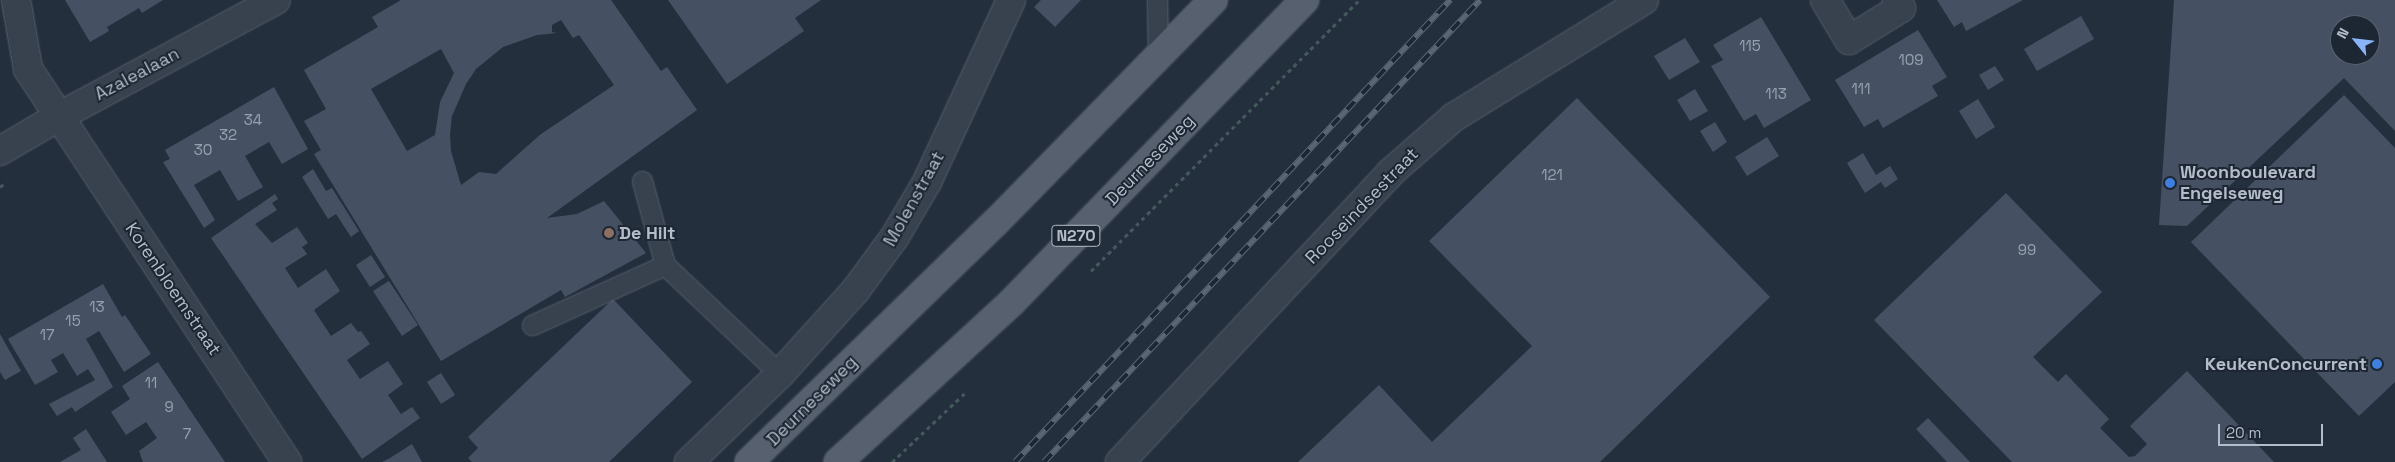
<!DOCTYPE html>
<style>
body{margin:0}
#map{position:relative;width:2395px;height:462px;overflow:hidden;background:#242f3e;font-family:"Space Grotesk",sans-serif}
div>[style]{position:absolute}
.building>*{inset:0;background:#455162}
.path>*{height:3px;margin-top:-1.5px;transform-origin:0;background:repeating-linear-gradient(90deg,#44595c 0 4px,transparent 0 8px)}
.roads{filter:drop-shadow(0 0 1px #565f6c) drop-shadow(0 0 1px #565f6c)}
.service>*{height:19px;margin:-9.5px;padding:0 9.5px;transform-origin:9.5px;border-radius:9.5px;background:#38414e}
.minor>*{height:28px;margin:-14px;padding:0 14px;transform-origin:14px;border-radius:14px;background:#38414e}
.primary>*{height:28px;margin:-14px;padding:0 14px;transform-origin:14px;border-radius:14px;background:#56606e}
.rail>*{height:5.5px;margin-top:-2.75px;transform-origin:0;background:repeating-linear-gradient(90deg,#1d2633 0 11px,#5a6575 0 22px);box-sizing:border-box;border-block:1px solid #5a6575}
.dots>*{width:14px;height:14px;translate:-50% -50%;box-sizing:border-box;border:2px solid #1d2633;border-radius:50%}
span{translate:-50% -50%;white-space:nowrap;text-align:center;line-height:1.15;-webkit-text-stroke:4px #1d2633;paint-order:stroke}
.number-label{font-size:15px;color:#98a1af}
.number-label span{-webkit-text-stroke-width:0}
.shield-label span{padding:1px 4px;background:#1d2633;border:1px solid;border-radius:4px;-webkit-text-stroke-width:0}
.shield-label{font-size:16px;color:#b4bcc9;font-weight:700}
.street-label{font-size:18px;color:#b4bcc9}
.poi-label{font-size:18px;color:#b4bcc9;font-weight:700}
.left{translate:0 -50%;text-align:left}
.right{translate:-100% -50%;text-align:right}
.north{position:absolute;left:2330px;top:15px;width:50px;height:50px;box-sizing:border-box;background:#1d2633;border:1px solid #59626f;border-radius:50%;rotate:299deg;font-size:14px;font-weight:700;line-height:20px;text-align:center;color:#b4bcc9}
.north::after{content:'';display:block;margin:auto;width:18px;height:22px;background:#8ab4f8;clip-path:polygon(50% 0,100% 100%,50% 72%,0 100%)}
.scale{position:absolute;left:2218px;top:424px;width:105px;height:22px;box-sizing:border-box;border:2px solid #b4bcc9;border-top:0;padding-left:6px;font-size:15px;line-height:18px;white-space:nowrap;color:#b4bcc9;-webkit-text-stroke:4px #1d2633;paint-order:stroke}
</style>
<div id="map">
<div class="building">
<i style="clip-path:polygon(65px 0,163px 0,142px 13px,139px 8px,107px 27px,109px 31px,90px 42px)"></i>
<i style="clip-path:polygon(evenodd,401px 0,611px 0,661px 71px,667px 67px,697px 110px,547px 218px,577px 214px,604px 201px,646px 253px,565px 297px,561px 290px,441px 361px,314px 154px,321px 150px,304px 121px,326px 109px,304px 70px,378px 27px,372px 17px,401px 0,561px 20px,573px 38px,579px 35px,614px 85px,541px 134px,496px 174px,479px 172px,461px 185px,451px 151px,450px 134px,452px 116px,466px 84px,476px 69px,503px 47px,537px 35px,557px 33px,552px 32px,552px 25px,561px 20px,401px 0,441px 49px,454px 73px,440px 102px,435px 135px,407px 151px,371px 89px,441px 49px)"></i>
<i style="clip-path:polygon(668px 0,821px 0,795px 18px,804px 31px,727px 84px)"></i>
<i style="clip-path:polygon(1041px 0,1081px 0,1055px 27px,1034px 7px)"></i>
<i style="clip-path:polygon(1937px 0,2023px 0,1966px 31px,1962px 22px,1954px 27px)"></i>
<i style="clip-path:polygon(evenodd,2174px 0,2395px 0,2395px 131px,2344px 78px,2187px 226px,2159px 225px,2174px 0,2340px 25px,2370px 25px,2370px 55px,2340px 55px,2340px 25px)"></i>
<i style="clip-path:polygon(2081px 16px,2094px 39px,2037px 71px,2024px 49px)"></i>
<i style="clip-path:polygon(1761px 17px,1811px 100px,1764px 128px,1756px 114px,1744px 121px,1711px 66px,1723px 60px,1713px 45px)"></i>
<i style="clip-path:polygon(1918px 30px,1947px 77px,1932px 86px,1938px 96px,1883px 128px,1878px 119px,1864px 127px,1835px 80px)"></i>
<i style="clip-path:polygon(1685px 38px,1700px 62px,1669px 80px,1654px 56px)"></i>
<i style="clip-path:polygon(1995px 66px,2004px 80px,1988px 90px,1979px 75px)"></i>
<i style="clip-path:polygon(274px 87px,308px 149px,282px 164px,269px 142px,245px 156px,263px 187px,238px 201px,220px 170px,194px 185px,215px 220px,204px 228px,163px 162px,170px 159px,165px 150px)"></i>
<i style="clip-path:polygon(1695px 89px,1708px 111px,1690px 121px,1677px 100px)"></i>
<i style="clip-path:polygon(2344px 95px,2395px 148px,2395px 382px,2359px 416px,2191px 242px)"></i>
<i style="clip-path:polygon(1577px 98px,1770px 297px,1600px 462px,1298px 462px,1379px 385px,1432px 442px,1532px 346px,1429px 241px)"></i>
<i style="clip-path:polygon(1978px 99px,1995px 127px,1976px 139px,1959px 111px)"></i>
<i style="clip-path:polygon(1715px 122px,1727px 142px,1713px 152px,1700px 131px)"></i>
<i style="clip-path:polygon(1767px 137px,1779px 156px,1747px 176px,1735px 157px)"></i>
<i style="clip-path:polygon(1863px 153px,1876px 175px,1890px 166px,1898px 179px,1885px 188px,1881px 182px,1865px 193px,1847px 163px)"></i>
<i style="clip-path:polygon(313px 169px,326px 191px,332px 188px,359px 231px,351px 237px,336px 214px,328px 219px,302px 177px)"></i>
<i style="clip-path:polygon(2006px 193px,2102px 292px,2033px 357px,2058px 382px,2066px 374px,2109px 419px,2100px 428px,2129px 457px,2135px 456px,2147px 444px,2130px 426px,2187px 371px,2274px 462px,2012px 462px,1874px 320px)"></i>
<i style="clip-path:polygon(275px 194px,278px 199px,272px 203px,277px 210px,255px 224px,272px 243px,297px 227px,308px 243px,302px 247px,307px 254px,285px 268px,298px 288px,326px 269px,340px 291px,314px 310px,331px 336px,351px 323px,358px 332px,361px 331px,370px 344px,347px 360px,360px 379px,388px 361px,403px 384px,388px 395px,401px 414px,412px 407px,420px 418px,362px 459px,211px 238px)"></i>
<i style="clip-path:polygon(371px 255px,385px 277px,370px 287px,356px 265px)"></i>
<i style="clip-path:polygon(389px 281px,418px 325px,402px 336px,373px 291px)"></i>
<i style="clip-path:polygon(103px 284px,122px 317px,125px 315px,151px 354px,124px 372px,99px 331px,86px 339px,113px 387px,75px 412px,72px 407px,57px 416px,49px 404px,95px 380px,88px 369px,77px 376px,63px 353px,51px 360px,58px 372px,35px 385px,8px 339px)"></i>
<i style="clip-path:polygon(613px 299px,692px 382px,609px 462px,472px 462px,468px 458px,478px 448px,468px 437px)"></i>
<i style="clip-path:polygon(0 334px,21px 371px,5px 380px,0 372px)"></i>
<i style="clip-path:polygon(158px 362px,190px 410px,225px 462px,143px 462px,139px 451px,157px 438px,146px 422px,126px 435px,111px 412px,130px 399px,122px 386px)"></i>
<i style="clip-path:polygon(441px 373px,455px 395px,441px 404px,427px 382px)"></i>
<i style="clip-path:polygon(1928px 418px,1970px 462px,1947px 462px,1916px 429px)"></i>
<i style="clip-path:polygon(86px 429px,107px 462px,60px 462px,81px 450px,73px 438px)"></i>
<i style="clip-path:polygon(412px 444px,422px 462px,382px 462px,390px 458px)"></i>
</div>
<div class="path">
<i style="left:0;top:187px;width:8px;rotate:-40deg"></i>
<i style="left:1091px;top:271px;width:381px;rotate:-45.3deg"></i>
<i style="left:892px;top:462px;width:102px;rotate:-43.4deg"></i>
</div>
<div class="roads">
<div class="service">
<i style="left:1157px;top:0;width:59px;rotate:89deg"></i>
<i style="left:642px;top:181px;width:87px;rotate:74.7deg"></i>
<i style="left:665px;top:265px;width:158px;rotate:43.5deg"></i>
<i style="left:532px;top:325px;width:146px;rotate:-24.3deg"></i>
</div>
<div class="minor">
<i style="left:16px;top:0;width:70px;rotate:80.1deg"></i>
<i style="left:28px;top:69px;width:471px;rotate:56.6deg"></i>
<i style="left:1825px;top:0;width:47px;rotate:59deg"></i>
<i style="left:1849px;top:40px;width:61px;rotate:-31.6deg"></i>
<i style="left:1901px;top:8px;width:9px;rotate:-117deg"></i>
<i style="left:0;top:151px;width:67px;rotate:-30.4deg"></i>
<i style="left:58px;top:117px;width:247px;rotate:-28.2deg"></i>
<i style="left:689px;top:462px;width:127px;rotate:-44deg"></i>
<i style="left:780px;top:374px;width:112px;rotate:-47.9deg"></i>
<i style="left:855px;top:291px;width:66px;rotate:-53.7deg"></i>
<i style="left:894px;top:238px;width:65px;rotate:-59.5deg"></i>
<i style="left:927px;top:182px;width:200px;rotate:-65.2deg"></i>
<i style="left:1120px;top:462px;width:396px;rotate:-46.9deg"></i>
<i style="left:1390px;top:173px;width:85px;rotate:-41.2deg"></i>
<i style="left:1454px;top:117px;width:223px;rotate:-31.6deg"></i>
</div>
<div class="primary">
<i style="left:749px;top:462px;width:343px;rotate:-44.2deg"></i>
<i style="left:995px;top:223px;width:312px;rotate:-45.6deg"></i>
<i style="left:838px;top:462px;width:235px;rotate:-42.6deg"></i>
<i style="left:1011px;top:303px;width:422px;rotate:-45.9deg"></i>
</div>
</div>
<div class="rail">
<i style="left:1015px;top:462px;width:635px;rotate:-46.72deg"></i>
<i style="left:1044px;top:462px;width:635px;rotate:-46.66deg"></i>
</div>
<div class="dots">
<i style="left:2170px;top:183px;background:#3f7fe0"></i>
<i style="left:609px;top:233px;background:#8d6e63"></i>
<i style="left:2377px;top:364px;background:#3f7fe0"></i>
</div>
<div class="number-label">
<span style="left:1750px;top:46px">115</span>
<span style="left:1911px;top:60px">109</span>
<span style="left:1861px;top:89px">111</span>
<span style="left:1776px;top:94px">113</span>
<span style="left:253px;top:120px">34</span>
<span style="left:228px;top:135px">32</span>
<span style="left:203px;top:150px">30</span>
<span style="left:1552px;top:175px">121</span>
<span style="left:2027px;top:250px">99</span>
<span style="left:97px;top:307px">13</span>
<span style="left:73px;top:321px">15</span>
<span style="left:47px;top:335px">17</span>
<span style="left:151px;top:383px">11</span>
<span style="left:169px;top:407px">9</span>
<span style="left:187px;top:434px">7</span>
</div>
<div class="shield-label">
<span style="left:1076px;top:236px">N270</span>
</div>
<div class="street-label">
<span style="left:137px;top:74px;rotate:-28deg">Azalealaan</span>
<span style="left:1150px;top:160px;rotate:-46deg">Deurneseweg</span>
<span style="left:914px;top:199px;rotate:-61deg">Molenstraat</span>
<span style="left:1362px;top:206px;rotate:-46deg">Rooseindsestraat</span>
<span style="left:173px;top:289px;rotate:56deg">Korenbloemstraat</span>
<span style="left:812px;top:401px;rotate:-45deg">Deurneseweg</span>
</div>
<div class="poi-label">
<span class="left" style="left:2180px;top:183px">Woonboulevard<br>Engelseweg</span>
<span class="left" style="left:619px;top:233px">De Hilt</span>
<span class="right" style="left:2367px;top:364px">KeukenConcurrent</span>
</div>
<div class="north">N</div>
<div class="scale">20 m</div>
</div>
